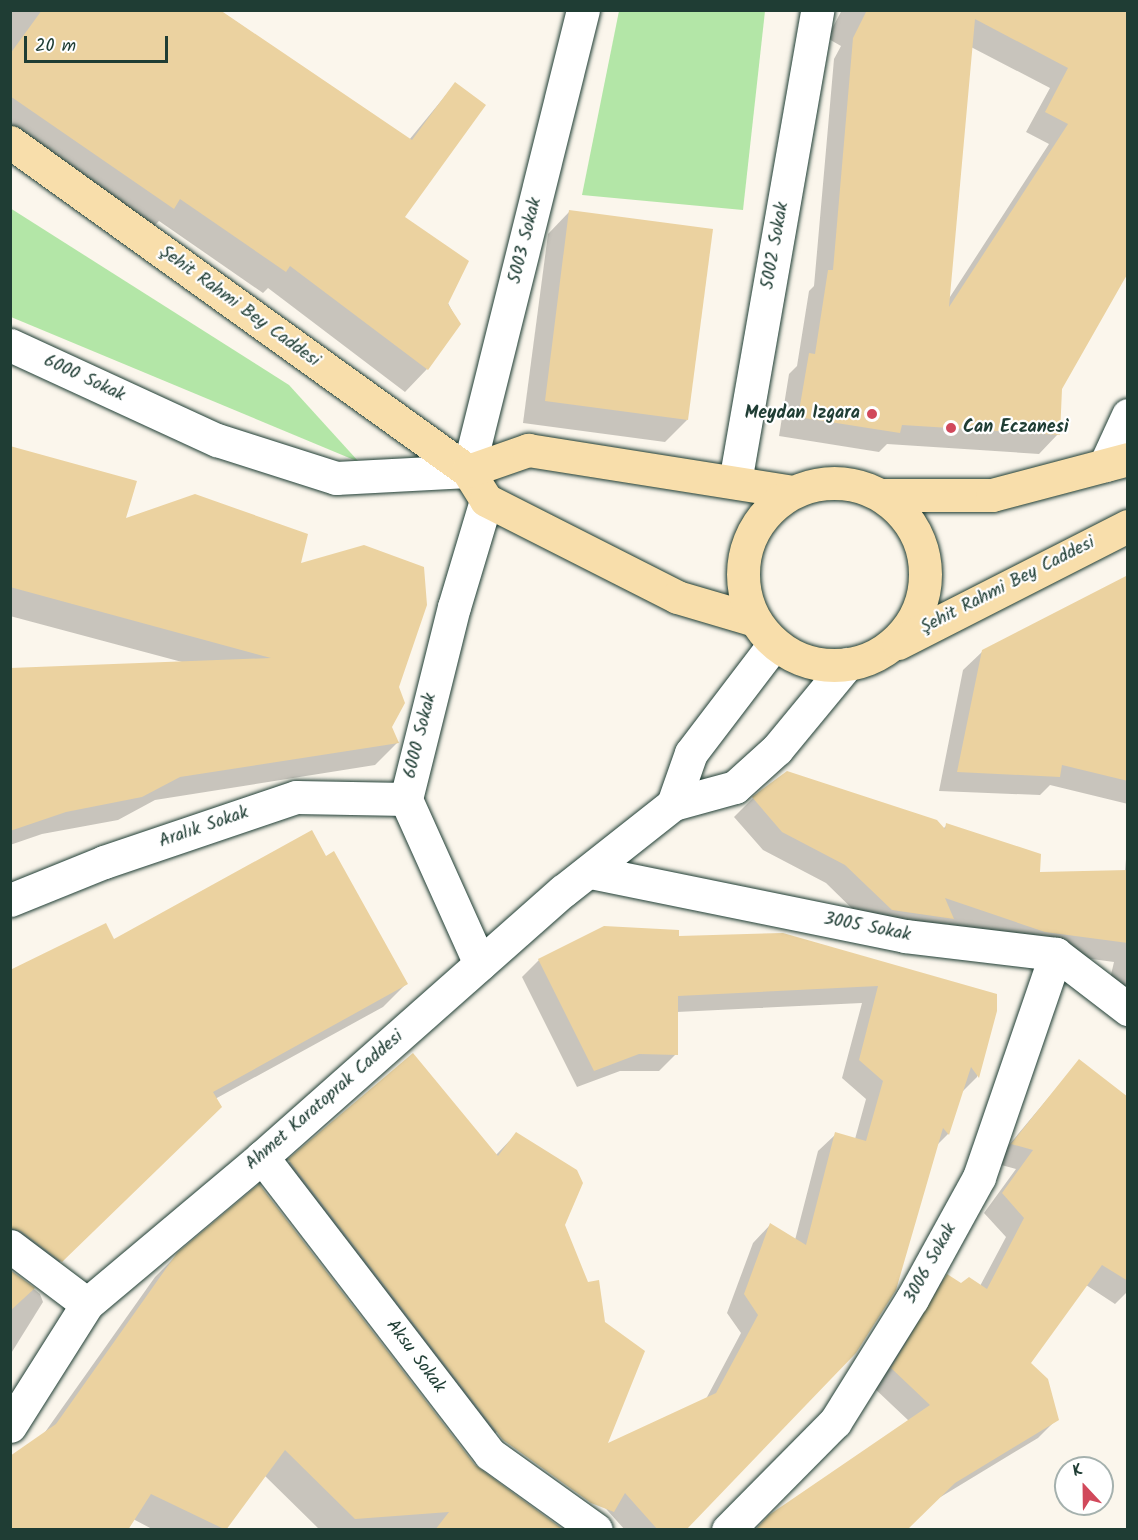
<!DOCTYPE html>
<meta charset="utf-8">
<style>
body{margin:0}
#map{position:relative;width:1138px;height:1540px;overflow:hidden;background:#fbf6ec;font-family:Kalam,sans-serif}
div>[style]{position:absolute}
.green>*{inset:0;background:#b3e6a7}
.shadow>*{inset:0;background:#0003}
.building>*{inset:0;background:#ebd2a0}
.roads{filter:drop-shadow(0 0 2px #1f3d34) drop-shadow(0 0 2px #1f3d34)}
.minor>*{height:33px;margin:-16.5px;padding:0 16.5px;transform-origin:16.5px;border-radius:16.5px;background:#fff}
.major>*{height:33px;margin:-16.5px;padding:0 16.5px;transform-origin:16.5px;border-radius:16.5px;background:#f8deab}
.major>.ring{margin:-16.5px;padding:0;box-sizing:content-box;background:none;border:33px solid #f8deab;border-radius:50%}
.dots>*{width:16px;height:16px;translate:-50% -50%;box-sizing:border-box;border:3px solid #fff;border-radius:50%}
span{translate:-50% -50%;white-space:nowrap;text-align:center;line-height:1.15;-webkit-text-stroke:4.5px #fff;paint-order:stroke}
.street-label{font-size:18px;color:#1f3d34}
.poi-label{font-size:18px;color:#1f3d34;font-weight:700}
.right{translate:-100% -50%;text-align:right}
.left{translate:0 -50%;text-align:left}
.frame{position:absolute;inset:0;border:12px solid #1f3d34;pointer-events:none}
.north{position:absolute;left:1054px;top:1456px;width:60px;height:60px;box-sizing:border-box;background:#fff;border:2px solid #a5b1ae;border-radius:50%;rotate:338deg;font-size:16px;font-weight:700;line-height:24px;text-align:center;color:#1f3d34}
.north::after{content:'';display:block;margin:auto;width:21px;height:27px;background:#d1495b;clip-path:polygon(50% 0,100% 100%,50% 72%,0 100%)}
.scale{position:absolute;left:24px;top:36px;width:144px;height:27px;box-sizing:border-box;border:3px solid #1f3d34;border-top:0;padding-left:8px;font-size:18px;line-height:21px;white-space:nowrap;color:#1f3d34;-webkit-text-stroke:4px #fff;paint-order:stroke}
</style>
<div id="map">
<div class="green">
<i style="clip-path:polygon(619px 11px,765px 11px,743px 210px,582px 195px)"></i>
<i style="clip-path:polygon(10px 208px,289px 385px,359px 462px,11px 317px)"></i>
</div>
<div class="shadow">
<i style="clip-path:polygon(10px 10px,219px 10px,409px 140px,455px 84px,403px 217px,459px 324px,427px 369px,405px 392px,268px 288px,263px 293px,159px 221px,150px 230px,10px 133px)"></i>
<i style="clip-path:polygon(evenodd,842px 10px,1128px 10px,1061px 388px,1058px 434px,1039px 454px,887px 444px,879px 452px,779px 436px,789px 374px,797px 366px,809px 291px,814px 286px,834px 59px,841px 46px,827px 38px,842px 10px,971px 47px,1050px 88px,1026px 132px,1049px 144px,948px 300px,971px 47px)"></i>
<i style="clip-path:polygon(570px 211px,687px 420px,665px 442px,523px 423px,548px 234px)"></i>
<i style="clip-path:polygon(10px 447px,124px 520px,299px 565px,397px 687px,391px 727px,397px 743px,375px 765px,155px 800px,118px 820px,42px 834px,10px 845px,10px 670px,182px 662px,10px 616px)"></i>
<i style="clip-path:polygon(1128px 576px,1128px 804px,1050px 785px,1040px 795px,939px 791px,963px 670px,983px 651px)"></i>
<i style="clip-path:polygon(753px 798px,943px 829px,947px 825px,1038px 873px,1125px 872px,1128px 832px,1128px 987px,1109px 983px,1114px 962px,1025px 950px,947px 924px,933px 937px,873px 929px,826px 883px,763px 850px,734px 817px)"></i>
<i style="clip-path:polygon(326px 859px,406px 984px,383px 1007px,215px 1099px,197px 1130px,38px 1283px,10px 1263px,10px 972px,113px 941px)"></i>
<i style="clip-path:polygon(678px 937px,996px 1010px,977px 1077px,961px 1093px,948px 1134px,937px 1145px,684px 1530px,625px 1530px,519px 1412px,479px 1448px,271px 1178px,412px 1055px,496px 1155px,516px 1134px,563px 1225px,605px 1446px,706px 1399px,741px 1333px,727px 1313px,753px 1243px,770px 1225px,795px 1240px,818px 1151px,836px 1134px,855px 1139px,866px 1099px,842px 1078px,862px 1003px,677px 1012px,676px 1054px,659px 1071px,620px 1071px,577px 1087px,522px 977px,539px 960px)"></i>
<i style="clip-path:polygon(1079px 1061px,1128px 1099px,1128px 1291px,1115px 1304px,1086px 1285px,1029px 1364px,1057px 1419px,1038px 1438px,934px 1501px,909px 1421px,873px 1387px,929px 1294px,947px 1276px,961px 1285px,980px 1286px,1006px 1237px,984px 1213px,1016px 1169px,994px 1163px)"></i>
<i style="clip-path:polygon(178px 1254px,474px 1467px,560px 1530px,320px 1530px,264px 1475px,224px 1530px,154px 1530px,133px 1519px,43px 1435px,155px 1277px)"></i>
<i style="clip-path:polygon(10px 1270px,40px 1294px,43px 1302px,10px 1355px)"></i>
</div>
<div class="building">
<i style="clip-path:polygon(42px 10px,220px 10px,412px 140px,455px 82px,486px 105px,405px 217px,469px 261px,448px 304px,461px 324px,428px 370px,290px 266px,286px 272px,180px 199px,174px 209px,10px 96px,10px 54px)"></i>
<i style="clip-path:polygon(evenodd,867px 10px,1128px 10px,1128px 273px,1062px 389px,1060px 435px,902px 425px,900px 433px,798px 417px,809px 353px,815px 354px,828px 270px,833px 270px,853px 38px,867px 10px,975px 19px,1068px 68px,1045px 112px,1068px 124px,949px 307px,975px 19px)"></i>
<i style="clip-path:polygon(569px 210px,713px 229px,688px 420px,545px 401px)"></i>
<i style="clip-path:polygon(10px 446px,137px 481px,126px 518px,195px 494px,308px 534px,301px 563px,364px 545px,424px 567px,427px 605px,399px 687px,405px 703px,392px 727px,399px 743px,180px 777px,142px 797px,66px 812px,10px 831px,10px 668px,271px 658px,10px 587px)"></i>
<i style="clip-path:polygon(1128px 575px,1128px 781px,1062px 765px,1060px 777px,957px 772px,982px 650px)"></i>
<i style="clip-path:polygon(787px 771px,937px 820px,945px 829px,946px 823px,1041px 854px,1040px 872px,1128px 870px,1128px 943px,1045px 932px,945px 898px,954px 919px,892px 910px,845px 865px,782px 832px,752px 797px)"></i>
<i style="clip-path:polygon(312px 830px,326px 856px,334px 851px,408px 984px,213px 1092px,222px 1107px,62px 1262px,21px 1231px,10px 1228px,10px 970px,106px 923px,114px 939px)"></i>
<i style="clip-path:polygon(604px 926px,679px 930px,679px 936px,783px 933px,997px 994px,997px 1011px,979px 1078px,971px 1067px,949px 1135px,943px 1128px,896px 1290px,856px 1353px,686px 1530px,658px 1530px,625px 1493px,614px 1512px,591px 1503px,503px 1440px,288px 1159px,413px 1053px,498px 1156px,516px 1132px,577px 1170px,583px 1183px,565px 1225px,588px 1282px,599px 1280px,605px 1322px,645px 1351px,608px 1443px,716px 1393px,758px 1315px,744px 1294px,770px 1223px,806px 1245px,835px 1132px,866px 1141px,883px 1081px,859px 1060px,878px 986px,678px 996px,678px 1055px,639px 1054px,594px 1071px,538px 959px)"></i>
<i style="clip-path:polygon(1079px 1059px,1128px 1097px,1128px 1281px,1102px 1265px,1031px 1363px,1048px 1379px,1059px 1420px,955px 1483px,907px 1530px,755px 1530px,769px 1515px,930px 1405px,891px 1368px,947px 1274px,961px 1283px,969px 1277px,987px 1289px,1024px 1218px,1002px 1193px,1033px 1150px,1011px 1144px)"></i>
<i style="clip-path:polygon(259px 1184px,475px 1465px,561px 1528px,435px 1530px,449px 1512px,355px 1519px,285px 1450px,226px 1530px,151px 1494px,128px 1530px,10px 1530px,10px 1456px,56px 1424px,177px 1253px)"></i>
<i style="clip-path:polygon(10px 1270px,35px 1288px,10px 1311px)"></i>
</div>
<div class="roads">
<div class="minor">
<i style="left:10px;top:345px;width:228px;rotate:24.7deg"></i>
<i style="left:217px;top:440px;width:125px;rotate:17.7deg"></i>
<i style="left:336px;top:478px;width:132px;rotate:-3deg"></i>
<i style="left:468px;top:471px;width:475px;rotate:-76deg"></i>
<i style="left:1105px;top:465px;width:55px;rotate:-65.3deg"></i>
<i style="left:735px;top:482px;width:479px;rotate:-80.1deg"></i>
<i style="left:673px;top:804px;width:54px;rotate:-70.6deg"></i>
<i style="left:691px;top:753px;width:137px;rotate:-52.7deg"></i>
<i style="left:591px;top:872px;width:320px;rotate:11.5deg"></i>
<i style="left:905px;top:936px;width:152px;rotate:6.8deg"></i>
<i style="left:1056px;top:954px;width:91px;rotate:37.4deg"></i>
<i style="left:10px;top:900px;width:101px;rotate:-22deg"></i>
<i style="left:104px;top:862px;width:203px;rotate:-18.7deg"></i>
<i style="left:296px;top:797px;width:110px;rotate:1deg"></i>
<i style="left:480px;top:964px;width:181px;rotate:-114.2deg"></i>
<i style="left:406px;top:799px;width:198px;rotate:-76deg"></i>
<i style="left:454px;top:607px;width:112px;rotate:-73.3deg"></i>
<i style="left:262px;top:1157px;width:374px;rotate:52.5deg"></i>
<i style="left:490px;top:1454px;width:130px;rotate:35.6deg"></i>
<i style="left:10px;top:1246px;width:96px;rotate:37deg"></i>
<i style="left:10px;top:1426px;width:144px;rotate:-57.7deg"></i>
<i style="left:87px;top:1304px;width:229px;rotate:-40deg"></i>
<i style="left:262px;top:1157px;width:402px;rotate:-41.5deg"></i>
<i style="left:563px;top:891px;width:140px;rotate:-38.3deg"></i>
<i style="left:673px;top:804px;width:64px;rotate:-15.3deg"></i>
<i style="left:735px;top:787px;width:57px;rotate:-42.1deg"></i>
<i style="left:777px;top:749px;width:110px;rotate:-50.5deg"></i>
<i style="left:728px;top:1530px;width:152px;rotate:-45.3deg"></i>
<i style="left:835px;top:1422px;width:145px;rotate:-58deg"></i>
<i style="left:912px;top:1299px;width:139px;rotate:-61.2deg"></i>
<i style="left:979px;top:1177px;width:236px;rotate:-71deg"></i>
</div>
<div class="major">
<i style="left:10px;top:142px;width:564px;rotate:35.69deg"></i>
<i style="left:468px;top:471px;width:34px;rotate:58deg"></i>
<i style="left:486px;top:500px;width:214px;rotate:26.9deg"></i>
<i style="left:677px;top:597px;width:81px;rotate:16.4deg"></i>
<i style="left:468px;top:471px;width:64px;rotate:-19.3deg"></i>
<i style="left:528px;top:450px;width:267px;rotate:9deg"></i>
<i class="ring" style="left:743px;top:483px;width:149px;height:149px"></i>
<i style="left:882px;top:495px;width:110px"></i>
<i style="left:992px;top:495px;width:141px;rotate:-14.8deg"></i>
<i style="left:898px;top:643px;width:258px;rotate:-27deg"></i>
</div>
</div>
<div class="dots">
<i style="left:872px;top:414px;background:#d1495b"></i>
<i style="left:951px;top:428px;background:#d1495b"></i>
</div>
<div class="street-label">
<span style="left:526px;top:241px;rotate:-76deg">5003 Sokak</span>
<span style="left:776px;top:246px;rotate:-80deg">5002 Sokak</span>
<span style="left:239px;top:307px;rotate:36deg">Şehit Rahmi Bey Caddesi</span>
<span style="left:84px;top:379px;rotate:25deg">6000 Sokak</span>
<span style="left:1008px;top:586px;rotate:-27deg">Şehit Rahmi Bey Caddesi</span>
<span style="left:421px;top:736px;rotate:-76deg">6000 Sokak</span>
<span style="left:204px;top:828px;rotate:-19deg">Aralık Sokak</span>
<span style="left:867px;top:928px;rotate:11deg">3005 Sokak</span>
<span style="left:325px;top:1101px;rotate:-41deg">Ahmet Karatoprak Caddesi</span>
<span style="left:931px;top:1264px;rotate:-61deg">3006 Sokak</span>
<span style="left:415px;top:1357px;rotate:53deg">Aksu Sokak</span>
</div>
<div class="poi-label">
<span class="right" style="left:860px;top:414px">Meydan Izgara</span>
<span class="left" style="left:963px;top:428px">Can Eczanesi</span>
</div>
<div class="frame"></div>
<div class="north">K</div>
<div class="scale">20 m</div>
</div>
